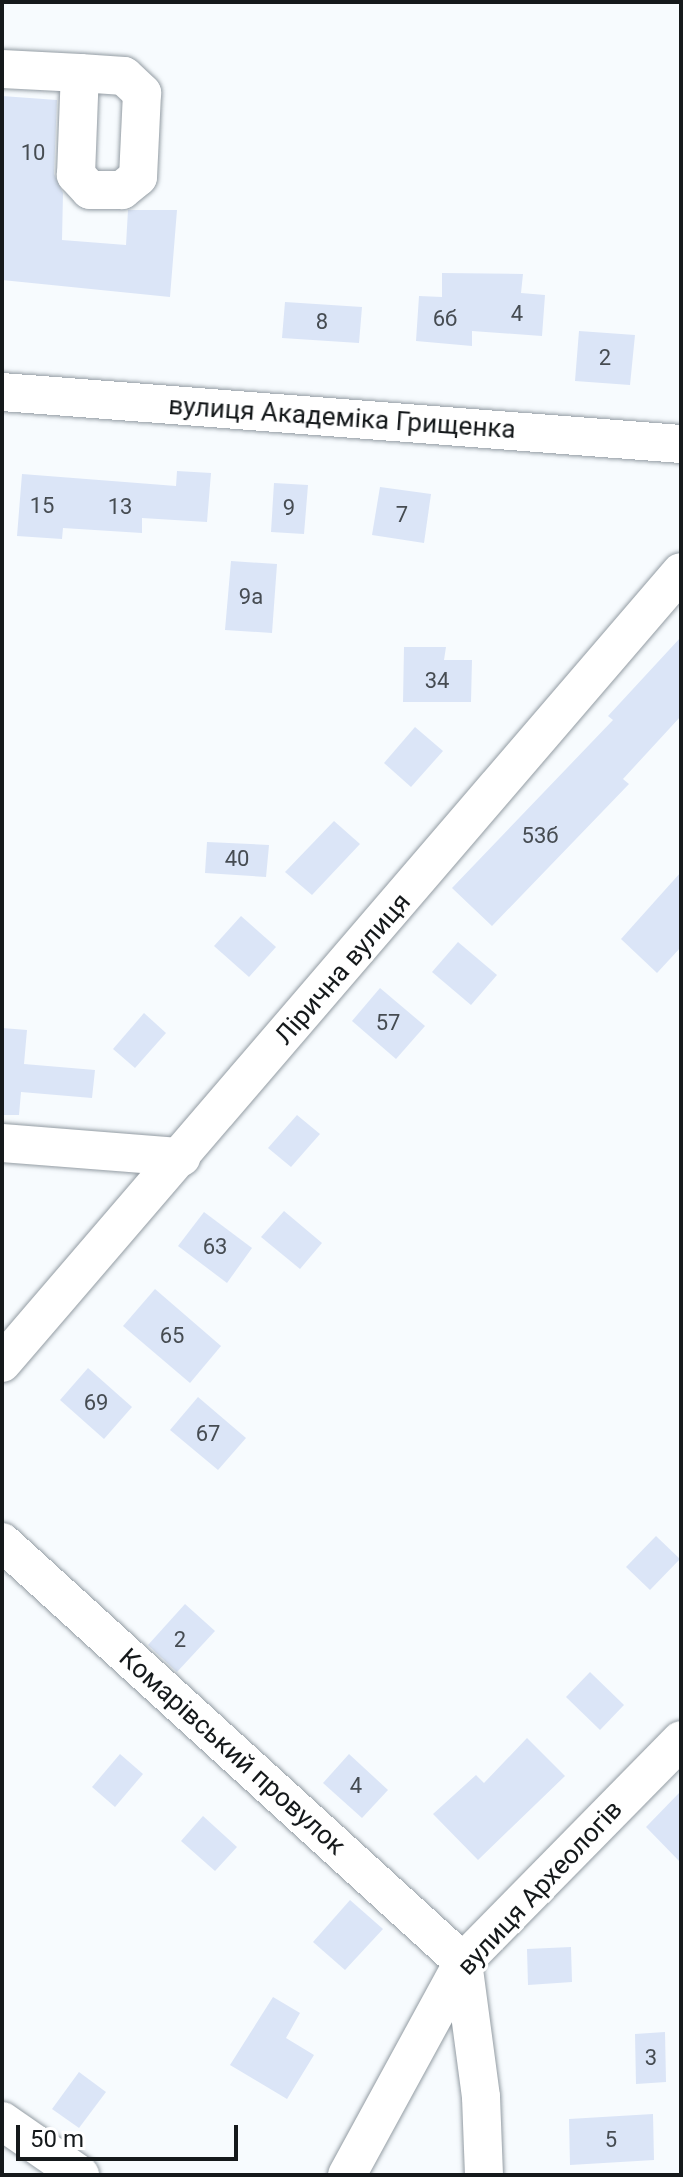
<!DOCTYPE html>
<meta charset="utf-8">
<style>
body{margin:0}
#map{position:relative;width:683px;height:2177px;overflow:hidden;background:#f7fbfe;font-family:Roboto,sans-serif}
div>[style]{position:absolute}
.building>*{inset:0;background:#dbe5f7}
.roads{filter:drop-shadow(0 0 2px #939ca3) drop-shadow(0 0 2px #939ca3)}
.minor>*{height:38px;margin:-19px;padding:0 19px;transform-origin:19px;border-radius:19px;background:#fff}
span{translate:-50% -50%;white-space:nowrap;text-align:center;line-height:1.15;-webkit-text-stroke:6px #fff;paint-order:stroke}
.number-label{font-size:22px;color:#464c52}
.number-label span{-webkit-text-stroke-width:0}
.street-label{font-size:26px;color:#15191b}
.frame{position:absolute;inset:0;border:4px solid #15191b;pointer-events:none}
.scale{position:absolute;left:16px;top:2125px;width:222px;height:36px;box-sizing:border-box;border:4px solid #15191b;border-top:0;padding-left:10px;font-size:24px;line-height:28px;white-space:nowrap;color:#15191b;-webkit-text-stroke:6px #fff;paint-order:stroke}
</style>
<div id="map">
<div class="building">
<i style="clip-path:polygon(2px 96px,57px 100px,54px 174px,63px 193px,62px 240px,126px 245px,128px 210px,177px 210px,170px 297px,2px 280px)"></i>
<i style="clip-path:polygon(442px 273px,523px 274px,521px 293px,545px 295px,542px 336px,472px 331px,472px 346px,416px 341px,419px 296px,442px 297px)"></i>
<i style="clip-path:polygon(285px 302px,362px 307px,359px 343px,282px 338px)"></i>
<i style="clip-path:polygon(579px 331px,635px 335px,630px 385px,575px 381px)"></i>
<i style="clip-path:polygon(177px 471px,211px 473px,207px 522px,142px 518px,142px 533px,63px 528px,62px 539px,17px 536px,22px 474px,176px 486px)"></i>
<i style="clip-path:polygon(274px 483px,308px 485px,304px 534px,271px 532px)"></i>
<i style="clip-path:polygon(380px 487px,431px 494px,424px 543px,372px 535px)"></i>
<i style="clip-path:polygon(231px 561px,277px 564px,272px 633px,225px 630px)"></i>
<i style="clip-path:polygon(681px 637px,681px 716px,623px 779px,629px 784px,492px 926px,452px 888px,613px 720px,608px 716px)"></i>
<i style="clip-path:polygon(404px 647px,446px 647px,444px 660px,472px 660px,471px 702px,403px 702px)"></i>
<i style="clip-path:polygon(415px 727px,443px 751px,411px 787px,384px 763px)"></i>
<i style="clip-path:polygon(334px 821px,360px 844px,312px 895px,285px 872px)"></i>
<i style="clip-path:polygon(207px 842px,269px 845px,266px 877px,205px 873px)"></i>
<i style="clip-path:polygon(681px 872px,681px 947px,657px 973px,621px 939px)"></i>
<i style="clip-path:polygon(241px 916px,276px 947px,249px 977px,214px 946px)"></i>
<i style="clip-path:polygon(458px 942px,497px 975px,471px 1005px,432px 972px)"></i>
<i style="clip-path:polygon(380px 988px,425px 1026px,396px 1059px,352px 1021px)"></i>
<i style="clip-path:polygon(144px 1013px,166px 1033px,135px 1068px,113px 1049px)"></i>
<i style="clip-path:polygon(2px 1028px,27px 1030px,24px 1064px,95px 1070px,92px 1098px,21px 1092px,19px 1115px,2px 1115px)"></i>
<i style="clip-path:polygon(297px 1115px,320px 1134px,291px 1167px,268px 1148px)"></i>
<i style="clip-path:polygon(284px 1211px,322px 1243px,300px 1269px,261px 1237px)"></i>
<i style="clip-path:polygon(204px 1212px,252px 1248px,227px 1283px,178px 1246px)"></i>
<i style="clip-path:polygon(155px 1289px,221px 1346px,190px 1383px,123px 1326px)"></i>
<i style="clip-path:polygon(88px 1368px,132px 1407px,104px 1439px,60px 1400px)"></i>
<i style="clip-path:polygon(198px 1397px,246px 1438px,218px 1470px,170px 1430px)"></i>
<i style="clip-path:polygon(656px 1536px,680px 1559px,650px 1590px,626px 1567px)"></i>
<i style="clip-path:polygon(185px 1604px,215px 1631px,177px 1672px,148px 1645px)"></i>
<i style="clip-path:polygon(590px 1672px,624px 1705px,600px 1730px,566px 1697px)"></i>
<i style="clip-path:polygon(527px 1738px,565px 1776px,478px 1860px,433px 1814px,476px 1775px,484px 1783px)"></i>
<i style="clip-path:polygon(120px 1754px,143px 1774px,115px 1807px,92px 1787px)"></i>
<i style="clip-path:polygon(349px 1754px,388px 1790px,362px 1818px,323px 1783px)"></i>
<i style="clip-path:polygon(681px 1791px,681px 1863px,646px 1827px)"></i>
<i style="clip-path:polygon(203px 1816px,237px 1847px,215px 1871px,181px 1841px)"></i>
<i style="clip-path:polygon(350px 1900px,383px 1929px,345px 1970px,313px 1942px)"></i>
<i style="clip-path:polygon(571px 1947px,572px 1982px,528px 1985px,527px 1949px)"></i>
<i style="clip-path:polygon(273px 1997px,300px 2013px,286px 2038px,314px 2055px,287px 2099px,230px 2065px)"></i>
<i style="clip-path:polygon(665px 2032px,666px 2082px,636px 2084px,635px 2034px)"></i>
<i style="clip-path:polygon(79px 2072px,106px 2092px,79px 2128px,52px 2109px)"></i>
<i style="clip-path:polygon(653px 2114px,654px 2160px,570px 2165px,569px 2119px)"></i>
</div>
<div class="roads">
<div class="minor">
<i style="left:2px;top:69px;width:78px;rotate:2.9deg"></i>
<i style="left:80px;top:73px;width:44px;rotate:3.9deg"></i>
<i style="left:124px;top:76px;width:25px;rotate:43deg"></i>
<i style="left:142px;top:93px;width:84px;rotate:92.7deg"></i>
<i style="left:138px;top:177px;width:21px;rotate:141deg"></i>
<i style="left:122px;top:190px;width:32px;rotate:180deg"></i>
<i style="left:90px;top:190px;width:21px;rotate:-133deg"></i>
<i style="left:76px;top:175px;width:102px;rotate:-87.8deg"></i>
<i style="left:2px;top:392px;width:681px;rotate:4.38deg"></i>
<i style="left:2px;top:1143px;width:180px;rotate:4.5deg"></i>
<i style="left:2px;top:1363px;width:1042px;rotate:-49.36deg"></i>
<i style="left:2px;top:1542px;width:624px;rotate:42.34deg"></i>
<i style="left:463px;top:1962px;width:136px;rotate:82.4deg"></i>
<i style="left:481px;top:2097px;width:78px;rotate:87.8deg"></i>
<i style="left:2px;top:2121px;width:95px;rotate:34.7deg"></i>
<i style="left:347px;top:2175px;width:243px;rotate:-61.4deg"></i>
<i style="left:463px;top:1962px;width:311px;rotate:-45.5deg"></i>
</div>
</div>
<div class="number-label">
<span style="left:33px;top:153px">10</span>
<span style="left:517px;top:314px">4</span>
<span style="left:445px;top:319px">6б</span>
<span style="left:322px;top:322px">8</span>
<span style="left:605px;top:358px">2</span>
<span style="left:42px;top:506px">15</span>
<span style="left:120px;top:507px">13</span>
<span style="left:289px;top:508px">9</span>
<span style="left:402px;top:515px">7</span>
<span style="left:251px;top:597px">9а</span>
<span style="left:437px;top:681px">34</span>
<span style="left:540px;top:836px">53б</span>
<span style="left:237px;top:859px">40</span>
<span style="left:388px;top:1023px">57</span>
<span style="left:215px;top:1247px">63</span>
<span style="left:172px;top:1336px">65</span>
<span style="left:96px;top:1403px">69</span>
<span style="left:208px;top:1434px">67</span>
<span style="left:180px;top:1640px">2</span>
<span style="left:356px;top:1786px">4</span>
<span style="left:651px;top:2058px">3</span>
<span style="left:611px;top:2140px">5</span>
</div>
<div class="street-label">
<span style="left:342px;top:418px;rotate:4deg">вулиця Академіка Грищенка</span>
<span style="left:343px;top:969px;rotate:-49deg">Лірична вулиця</span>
<span style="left:232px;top:1752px;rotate:42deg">Комарівський провулок</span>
<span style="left:540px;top:1888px;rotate:-47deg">вулиця Археологів</span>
</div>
<div class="frame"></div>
<div class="scale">50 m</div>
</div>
